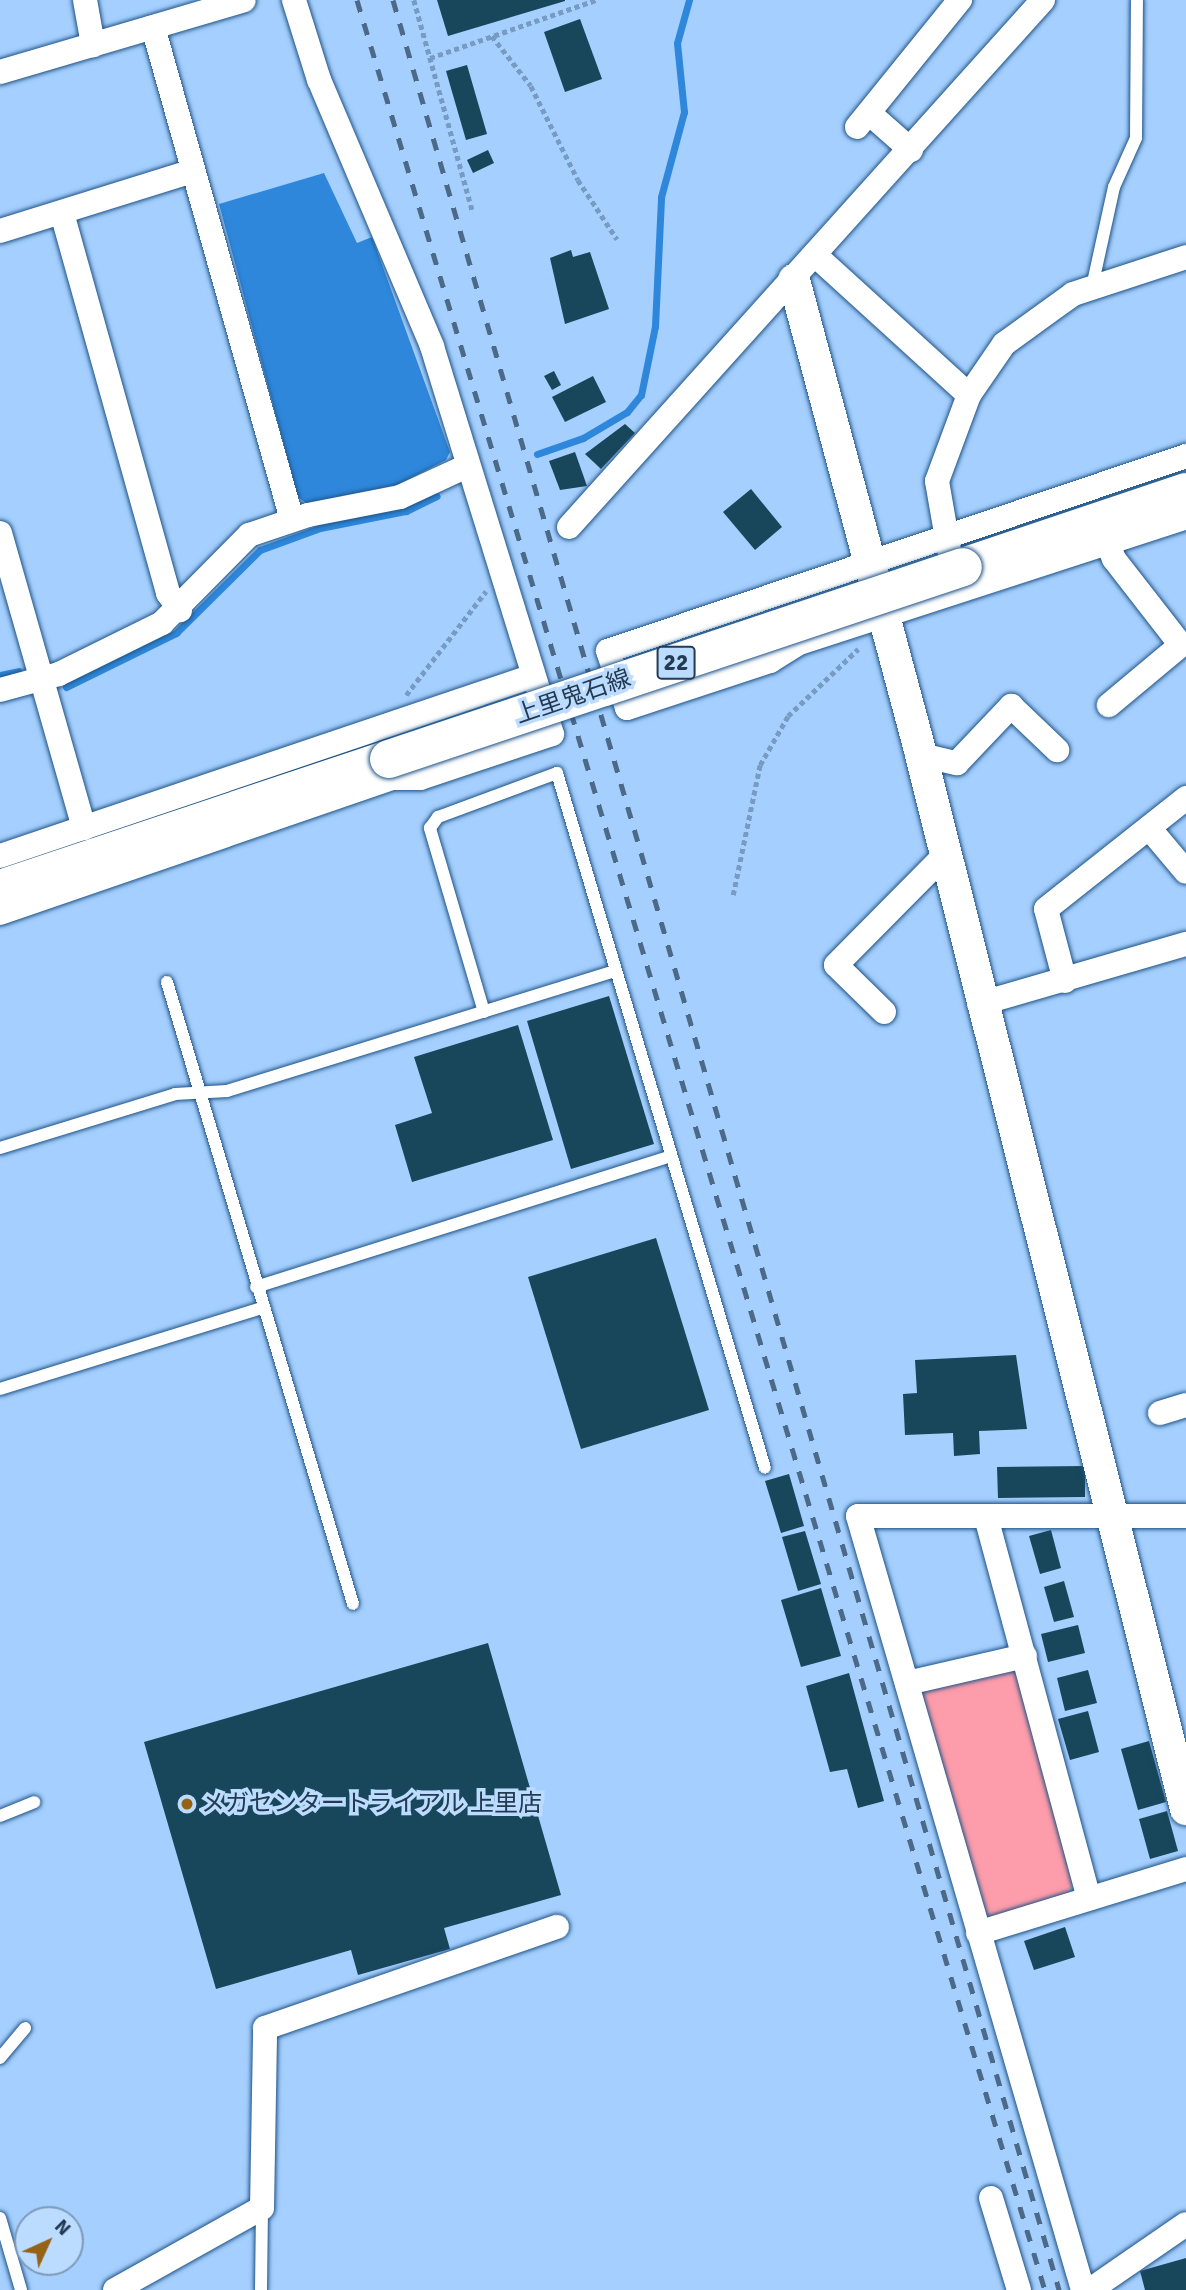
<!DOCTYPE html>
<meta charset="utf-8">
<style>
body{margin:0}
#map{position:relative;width:1186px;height:2290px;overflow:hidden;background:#a4cffe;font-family:Signika,"Noto Sans JP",sans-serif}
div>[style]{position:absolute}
.green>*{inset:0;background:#fd9caa}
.water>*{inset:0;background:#2e87db}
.stream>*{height:7px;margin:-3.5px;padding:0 3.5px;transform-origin:3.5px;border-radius:3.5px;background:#2e87db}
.building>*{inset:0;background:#18465a}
.path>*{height:4.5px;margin-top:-2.25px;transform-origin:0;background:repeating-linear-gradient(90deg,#779bc2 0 5px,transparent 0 8.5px)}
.roads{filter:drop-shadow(0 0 2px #1f5386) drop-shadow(0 0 2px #1f5386)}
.service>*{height:12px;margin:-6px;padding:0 6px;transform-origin:6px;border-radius:6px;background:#fff}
.minor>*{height:24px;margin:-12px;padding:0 12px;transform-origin:12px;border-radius:12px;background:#fff}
.tertiary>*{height:32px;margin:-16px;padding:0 16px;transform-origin:16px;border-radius:16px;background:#fff}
.primary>*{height:38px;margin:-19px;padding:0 19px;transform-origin:19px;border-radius:19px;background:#fff}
.rail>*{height:5px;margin-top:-2.5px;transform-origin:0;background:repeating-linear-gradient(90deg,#4c6a88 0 12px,transparent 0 24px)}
.bridges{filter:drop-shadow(0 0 2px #1f5386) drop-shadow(0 0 2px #1f5386)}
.primary-bridge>*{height:38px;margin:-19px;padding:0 19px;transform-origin:19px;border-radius:19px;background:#fff}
.dots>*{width:19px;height:19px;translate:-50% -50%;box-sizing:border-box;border:4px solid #bbdbff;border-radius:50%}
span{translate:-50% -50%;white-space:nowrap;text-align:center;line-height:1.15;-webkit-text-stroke:7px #bbdbff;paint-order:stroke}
.shield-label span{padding:2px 5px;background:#bbdbff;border:2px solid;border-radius:5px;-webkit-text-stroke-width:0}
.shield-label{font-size:23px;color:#233a51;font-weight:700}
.street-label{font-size:24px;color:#233a51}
.poi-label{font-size:24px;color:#233a51}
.left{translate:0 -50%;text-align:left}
.north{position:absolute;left:14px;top:2206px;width:70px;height:70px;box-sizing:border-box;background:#bbdbff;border:2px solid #7e9bb9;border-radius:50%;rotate:45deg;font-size:19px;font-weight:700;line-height:28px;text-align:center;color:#233a51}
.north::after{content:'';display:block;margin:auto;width:24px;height:32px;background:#956216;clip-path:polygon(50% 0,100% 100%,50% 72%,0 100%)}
</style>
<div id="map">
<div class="green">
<i style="clip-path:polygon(1010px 1665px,1020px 1672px,1072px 1884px,1067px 1897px,993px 1919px,983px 1911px,919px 1699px,927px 1685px)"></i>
</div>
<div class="water">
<i style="clip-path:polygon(324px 173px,357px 243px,372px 237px,450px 452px,446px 460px,397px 485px,306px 503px,298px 497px,219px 204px)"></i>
</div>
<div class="stream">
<i style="left:537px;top:454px;width:49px;rotate:-19.2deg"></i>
<i style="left:583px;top:438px;width:51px;rotate:-30.6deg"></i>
<i style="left:627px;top:412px;width:22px;rotate:-51deg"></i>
<i style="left:641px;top:395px;width:70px;rotate:-78.5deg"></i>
<i style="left:655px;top:326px;width:129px;rotate:-87.3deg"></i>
<i style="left:661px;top:197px;width:88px;rotate:-74.9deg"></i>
<i style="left:684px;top:112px;width:69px;rotate:-95.8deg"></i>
<i style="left:677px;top:43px;width:45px;rotate:-74.4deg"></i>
<i style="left:0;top:675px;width:19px;rotate:-12deg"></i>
<i style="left:66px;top:687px;width:123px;rotate:-26.1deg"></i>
<i style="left:176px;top:633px;width:118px;rotate:-44.7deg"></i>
<i style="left:260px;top:550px;width:64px;rotate:-20.1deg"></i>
<i style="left:320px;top:528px;width:88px;rotate:-11.2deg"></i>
<i style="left:406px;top:511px;width:34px;rotate:-26deg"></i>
</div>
<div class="building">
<i style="clip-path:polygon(437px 0,565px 0,565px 1px,448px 36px)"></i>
<i style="clip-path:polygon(580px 19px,602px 79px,565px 92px,544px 32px)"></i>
<i style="clip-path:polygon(467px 65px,487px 134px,466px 140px,446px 71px)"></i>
<i style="clip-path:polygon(488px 150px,494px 163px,473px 173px,467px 160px)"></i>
<i style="clip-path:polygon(571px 250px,573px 257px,590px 252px,609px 309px,565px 324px,550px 258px)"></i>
<i style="clip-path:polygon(554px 371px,561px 385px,552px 390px,544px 376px)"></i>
<i style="clip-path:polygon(593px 376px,606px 402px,565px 422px,552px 397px)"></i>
<i style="clip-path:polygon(625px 424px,635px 433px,601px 469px,585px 454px)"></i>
<i style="clip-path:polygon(575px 452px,587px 486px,560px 490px,549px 461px)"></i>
<i style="clip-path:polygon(751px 489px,782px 527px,755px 550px,723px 512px)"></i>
<i style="clip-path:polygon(609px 996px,654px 1144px,571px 1169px,527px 1021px)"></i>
<i style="clip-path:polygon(518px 1025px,553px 1140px,412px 1182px,395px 1125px,432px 1113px,414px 1057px)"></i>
<i style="clip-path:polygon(656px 1238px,709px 1410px,581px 1449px,528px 1277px)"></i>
<i style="clip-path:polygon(1016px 1355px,1027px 1429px,979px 1431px,980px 1454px,954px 1456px,953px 1433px,905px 1435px,903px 1394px,917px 1393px,915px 1360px)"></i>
<i style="clip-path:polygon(1085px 1466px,1085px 1497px,998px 1498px,997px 1467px)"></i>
<i style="clip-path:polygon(789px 1474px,804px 1526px,781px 1533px,765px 1481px)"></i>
<i style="clip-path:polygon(1051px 1530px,1061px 1568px,1040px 1574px,1029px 1536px)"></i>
<i style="clip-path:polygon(805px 1531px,821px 1584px,798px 1591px,782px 1537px)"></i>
<i style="clip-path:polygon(1064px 1581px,1074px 1617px,1054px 1622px,1044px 1587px)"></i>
<i style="clip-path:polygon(821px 1588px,841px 1656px,801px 1667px,781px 1600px)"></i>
<i style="clip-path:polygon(1078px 1625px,1085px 1653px,1048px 1662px,1041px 1634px)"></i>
<i style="clip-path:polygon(488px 1643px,561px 1895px,444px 1928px,450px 1949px,358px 1975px,351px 1950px,216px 1989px,144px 1742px)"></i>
<i style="clip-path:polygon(1088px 1670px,1097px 1703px,1065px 1711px,1057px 1678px)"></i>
<i style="clip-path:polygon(849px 1673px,884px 1801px,858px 1808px,847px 1769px,830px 1772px,806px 1686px)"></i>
<i style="clip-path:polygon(1088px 1711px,1099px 1752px,1070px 1760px,1058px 1719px)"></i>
<i style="clip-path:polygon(1149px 1741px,1166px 1802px,1138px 1810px,1121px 1749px)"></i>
<i style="clip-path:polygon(1167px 1811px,1178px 1851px,1150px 1859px,1139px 1819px)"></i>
<i style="clip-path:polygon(1065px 1927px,1075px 1957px,1034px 1970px,1024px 1941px)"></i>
<i style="clip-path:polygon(1186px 2258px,1186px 2290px,1145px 2290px,1140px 2271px)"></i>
</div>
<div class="path">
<i style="left:414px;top:0;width:221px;rotate:74.5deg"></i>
<i style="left:492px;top:36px;width:63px;rotate:52deg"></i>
<i style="left:531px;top:86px;width:105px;rotate:63.4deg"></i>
<i style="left:578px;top:180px;width:71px;rotate:56.5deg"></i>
<i style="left:430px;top:58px;width:176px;rotate:-19.3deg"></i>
<i style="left:406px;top:695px;width:131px;rotate:-52.4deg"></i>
<i style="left:733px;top:895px;width:133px;rotate:-78.3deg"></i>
<i style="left:760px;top:765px;width:56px;rotate:-60.3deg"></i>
<i style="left:788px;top:716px;width:97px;rotate:-43.7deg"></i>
</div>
<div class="roads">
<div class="service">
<i style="left:1092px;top:287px;width:102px;rotate:-77.6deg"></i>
<i style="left:1114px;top:187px;width:54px;rotate:-65.8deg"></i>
<i style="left:1136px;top:138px;width:138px;rotate:-89.6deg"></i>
<i style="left:167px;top:982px;width:649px;rotate:73.35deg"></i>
<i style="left:484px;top:1012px;width:192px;rotate:-106.4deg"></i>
<i style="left:430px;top:828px;width:14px;rotate:-54deg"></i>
<i style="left:438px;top:817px;width:127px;rotate:-20.3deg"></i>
<i style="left:557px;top:773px;width:725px;rotate:73.34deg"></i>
<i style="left:0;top:1148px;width:183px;rotate:-17.1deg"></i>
<i style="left:175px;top:1094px;width:52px;rotate:-3.3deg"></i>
<i style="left:227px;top:1091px;width:406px;rotate:-17.2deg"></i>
<i style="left:256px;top:1287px;width:435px;rotate:-17.5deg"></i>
<i style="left:0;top:1389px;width:274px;rotate:-17.2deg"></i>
<i style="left:0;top:1816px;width:37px;rotate:-22deg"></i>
<i style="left:0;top:2058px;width:39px;rotate:-50deg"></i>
<i style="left:0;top:2218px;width:75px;rotate:73.7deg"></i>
<i style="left:261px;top:2290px;width:82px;rotate:-89.3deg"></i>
</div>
<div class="minor">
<i style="left:85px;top:0;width:46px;rotate:79.9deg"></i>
<i style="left:153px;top:27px;width:512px;rotate:74.25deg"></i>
<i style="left:0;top:72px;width:254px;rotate:-16.4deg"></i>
<i style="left:869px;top:113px;width:56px;rotate:41.4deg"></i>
<i style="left:857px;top:127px;width:164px;rotate:-51deg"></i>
<i style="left:62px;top:213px;width:395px;rotate:74.4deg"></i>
<i style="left:168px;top:593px;width:21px;rotate:55deg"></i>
<i style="left:0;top:231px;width:202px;rotate:-17.3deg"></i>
<i style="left:815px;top:255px;width:208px;rotate:42.3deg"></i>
<i style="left:1186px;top:456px;width:610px;rotate:161.36deg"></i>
<i style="left:608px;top:651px;width:60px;rotate:71.6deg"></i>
<i style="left:627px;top:708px;width:151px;rotate:-18.2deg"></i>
<i style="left:770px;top:661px;width:34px;rotate:-32deg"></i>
<i style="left:799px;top:643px;width:407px;rotate:-18deg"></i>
<i style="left:569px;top:527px;width:709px;rotate:-48.03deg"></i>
<i style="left:0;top:533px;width:307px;rotate:74.1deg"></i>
<i style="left:1107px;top:541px;width:19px;rotate:69deg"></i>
<i style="left:1114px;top:559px;width:109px;rotate:52.1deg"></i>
<i style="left:1181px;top:645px;width:94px;rotate:140.2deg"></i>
<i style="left:949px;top:550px;width:70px;rotate:-99.9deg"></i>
<i style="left:937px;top:481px;width:92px;rotate:-69.6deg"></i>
<i style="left:969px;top:395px;width:62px;rotate:-55.5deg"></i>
<i style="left:1004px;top:344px;width:85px;rotate:-35.9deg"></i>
<i style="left:1073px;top:294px;width:119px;rotate:-18.1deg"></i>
<i style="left:0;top:690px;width:61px;rotate:-15.2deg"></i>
<i style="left:59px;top:674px;width:115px;rotate:-26.3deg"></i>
<i style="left:162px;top:623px;width:124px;rotate:-45.3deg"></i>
<i style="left:249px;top:535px;width:62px;rotate:-18.7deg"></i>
<i style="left:308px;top:515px;width:94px;rotate:-11.1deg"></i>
<i style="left:400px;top:497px;width:74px;rotate:-24.8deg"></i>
<i style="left:921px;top:755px;width:37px;rotate:13deg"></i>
<i style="left:957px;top:763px;width:79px;rotate:-46.5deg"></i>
<i style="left:1011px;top:706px;width:64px;rotate:43.7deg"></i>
<i style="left:1149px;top:828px;width:57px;rotate:49.9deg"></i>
<i style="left:0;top:856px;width:563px;rotate:-18.66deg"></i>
<i style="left:0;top:913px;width:415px;rotate:-19deg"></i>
<i style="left:392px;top:778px;width:28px"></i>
<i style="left:420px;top:778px;width:139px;rotate:-18.4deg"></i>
<i style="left:552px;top:734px;width:406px;rotate:-107.2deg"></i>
<i style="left:432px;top:346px;width:289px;rotate:-113deg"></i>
<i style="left:319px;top:80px;width:84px;rotate:-107.4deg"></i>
<i style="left:1065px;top:981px;width:74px;rotate:-104.8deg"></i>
<i style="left:1046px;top:909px;width:179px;rotate:-38.4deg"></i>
<i style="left:979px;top:1004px;width:216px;rotate:-16.2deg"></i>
<i style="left:884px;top:1012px;width:67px;rotate:-135.6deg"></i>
<i style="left:836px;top:965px;width:153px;rotate:-45.3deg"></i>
<i style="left:1160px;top:1413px;width:27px;rotate:-17deg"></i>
<i style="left:986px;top:1517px;width:395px;rotate:74.9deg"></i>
<i style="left:907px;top:1683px;width:121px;rotate:-12.9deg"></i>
<i style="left:978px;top:1933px;width:218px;rotate:-17.1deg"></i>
<i style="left:991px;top:2198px;width:96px;rotate:73.1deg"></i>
<i style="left:115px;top:2290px;width:168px;rotate:-29.2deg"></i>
<i style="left:262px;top:2208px;width:180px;rotate:-89deg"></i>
<i style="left:265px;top:2028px;width:309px;rotate:-19.1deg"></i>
<i style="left:1083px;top:2290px;width:806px;rotate:-106.21deg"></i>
<i style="left:858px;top:1516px;width:328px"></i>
<i style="left:1090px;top:2290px;width:116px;rotate:-34.5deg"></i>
</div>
<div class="tertiary">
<i style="left:794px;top:280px;width:492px;rotate:75deg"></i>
<i style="left:921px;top:755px;width:1087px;rotate:75.89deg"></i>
</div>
<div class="primary">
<i style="left:963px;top:567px;width:235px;rotate:-18.6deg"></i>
<i style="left:0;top:889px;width:410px;rotate:-18.5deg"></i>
</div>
</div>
<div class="rail">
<i style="left:357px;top:0;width:2391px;rotate:73.28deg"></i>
<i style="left:393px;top:0;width:2385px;rotate:73.78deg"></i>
</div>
<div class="bridges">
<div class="primary-bridge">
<i style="left:389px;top:759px;width:605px;rotate:-18.49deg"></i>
</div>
</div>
<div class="dots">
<i style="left:187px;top:1804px;background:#956216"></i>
</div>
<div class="shield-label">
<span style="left:676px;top:663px">22</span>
</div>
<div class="street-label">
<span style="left:573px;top:697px;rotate:-19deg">上里鬼石線</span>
</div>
<div class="poi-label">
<span class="left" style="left:201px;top:1804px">メガセンタートライアル 上里店</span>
</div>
<div class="north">N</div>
</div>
